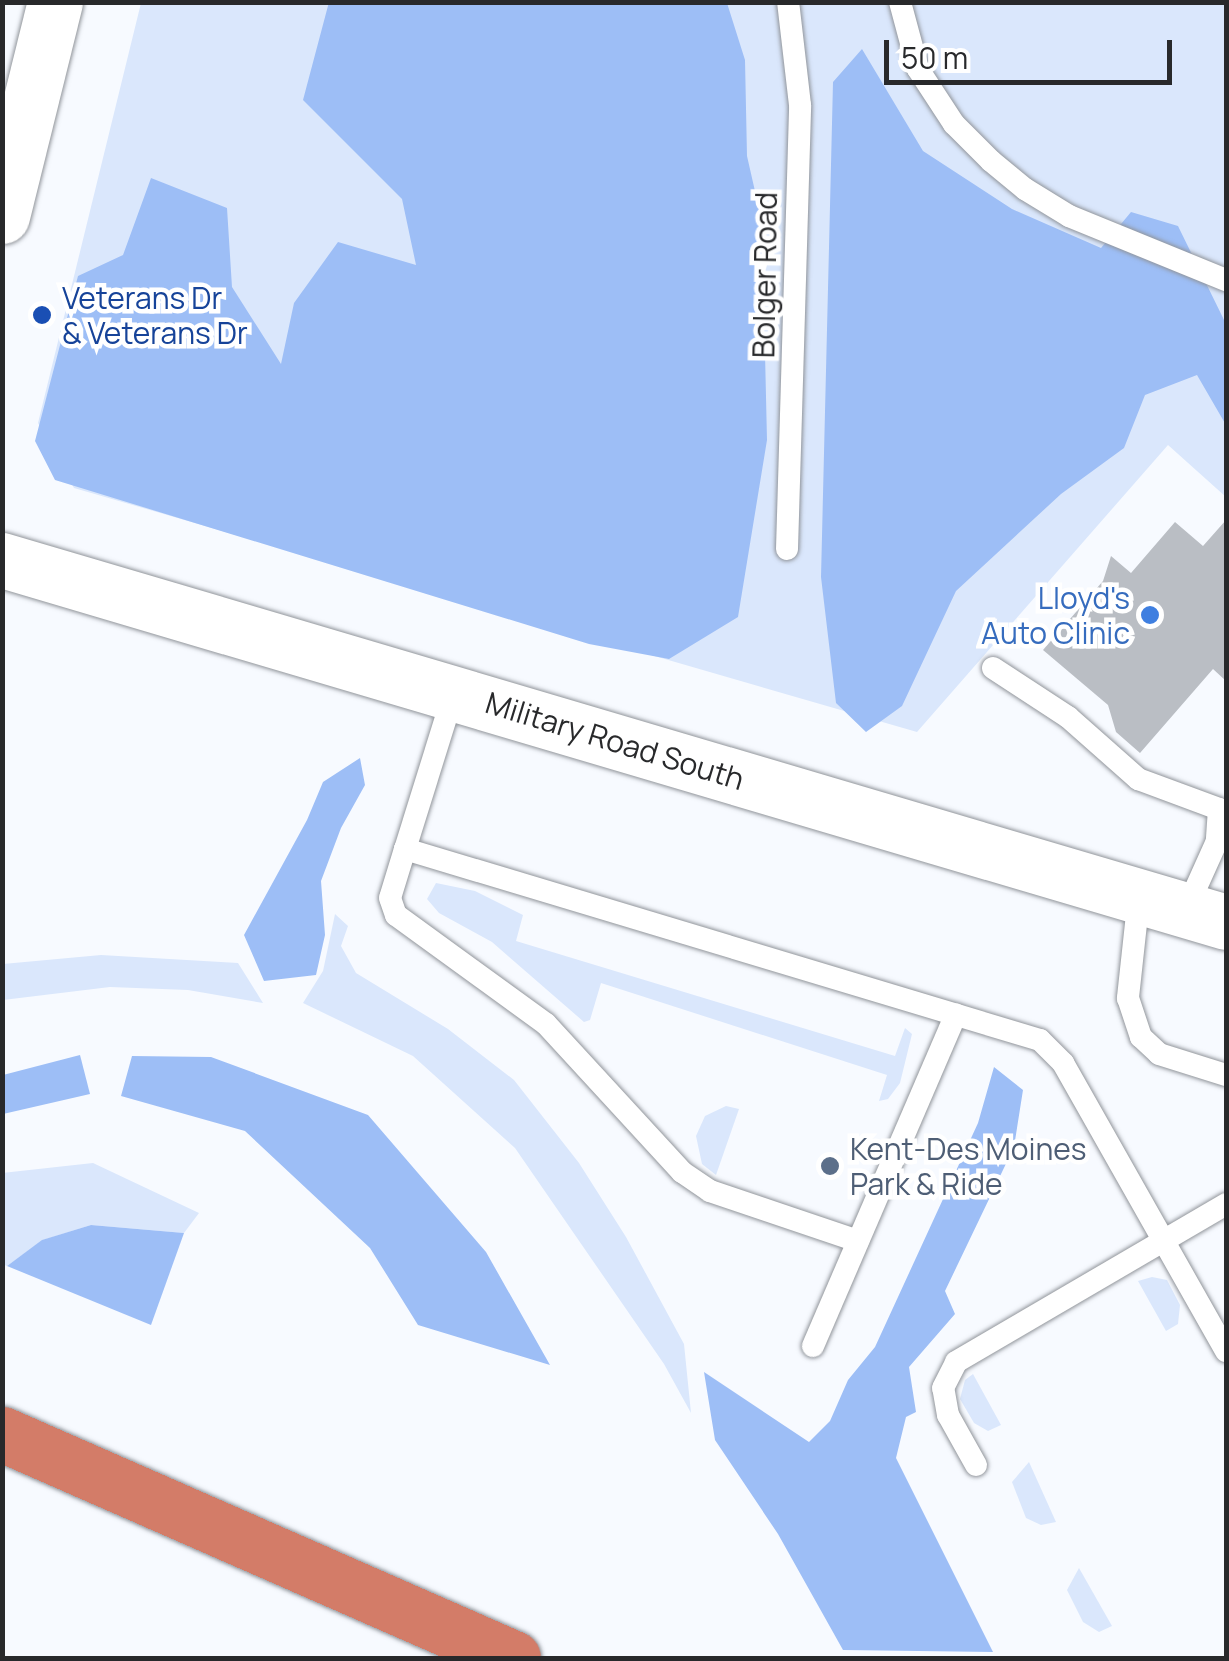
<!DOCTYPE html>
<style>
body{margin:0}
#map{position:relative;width:1229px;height:1661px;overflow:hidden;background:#f7faff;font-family:Manrope,sans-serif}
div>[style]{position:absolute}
.green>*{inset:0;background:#dae7fc}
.forest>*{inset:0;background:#9dbef6}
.building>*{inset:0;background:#babec4}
.roads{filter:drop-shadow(0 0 2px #91959b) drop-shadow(0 0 2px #91959b)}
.service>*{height:22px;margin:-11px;padding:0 11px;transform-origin:11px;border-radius:11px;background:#fff}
.secondary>*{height:55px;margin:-27.5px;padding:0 27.5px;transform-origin:27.5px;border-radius:27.5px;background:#fff}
.motorway>*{height:55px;margin:-27.5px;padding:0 27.5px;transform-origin:27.5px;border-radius:27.5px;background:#d37c68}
.dots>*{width:28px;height:28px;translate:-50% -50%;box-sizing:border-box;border:5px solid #fff;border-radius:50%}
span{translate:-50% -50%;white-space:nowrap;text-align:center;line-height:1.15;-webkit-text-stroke:9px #fff;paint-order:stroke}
.street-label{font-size:30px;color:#28292b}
.transit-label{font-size:30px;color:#164399}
.left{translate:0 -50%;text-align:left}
.shop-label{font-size:30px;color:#366cbe}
.right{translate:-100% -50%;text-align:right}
.service-label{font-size:30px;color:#4e5e75}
.frame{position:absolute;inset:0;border:5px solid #28292b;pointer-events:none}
.scale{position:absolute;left:884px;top:40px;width:288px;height:45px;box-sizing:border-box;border:5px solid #28292b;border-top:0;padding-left:12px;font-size:30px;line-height:35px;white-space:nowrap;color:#28292b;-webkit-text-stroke:8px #fff;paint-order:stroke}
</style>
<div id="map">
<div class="green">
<i style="clip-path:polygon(141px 3px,1226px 3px,1226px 497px,1168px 445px,917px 732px,74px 488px,38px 423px)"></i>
<i style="clip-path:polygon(436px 883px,475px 891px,523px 915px,516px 941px,895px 1056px,905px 1028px,912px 1034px,900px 1083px,888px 1099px,879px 1101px,887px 1075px,601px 983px,590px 1020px,584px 1022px,492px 942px,439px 913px,427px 899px)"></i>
<i style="clip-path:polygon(335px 914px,348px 926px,341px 946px,356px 973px,448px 1029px,514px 1080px,579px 1163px,626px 1237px,684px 1344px,691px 1413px,664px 1364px,515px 1148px,413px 1056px,303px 1003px,323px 971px)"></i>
<i style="clip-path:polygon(101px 955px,238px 963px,263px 1003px,188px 990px,110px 987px,3px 1000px,3px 964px)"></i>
<i style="clip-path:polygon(726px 1106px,739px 1109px,716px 1175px,702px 1164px,696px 1136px,705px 1116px)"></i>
<i style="clip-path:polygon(93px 1163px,199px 1213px,184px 1233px,91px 1225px,43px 1240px,7px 1266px,2px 1264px,2px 1173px)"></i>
<i style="clip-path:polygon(1152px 1277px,1167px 1280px,1180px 1305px,1178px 1324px,1166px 1331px,1138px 1281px)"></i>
<i style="clip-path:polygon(973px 1374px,1001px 1425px,988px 1431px,974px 1423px,960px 1399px,965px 1380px)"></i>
<i style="clip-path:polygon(1029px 1462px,1056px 1522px,1041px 1525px,1026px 1518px,1012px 1482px)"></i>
<i style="clip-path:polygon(1079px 1568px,1112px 1626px,1099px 1632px,1083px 1622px,1067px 1590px)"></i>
</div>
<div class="forest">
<i style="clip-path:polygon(329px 2px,727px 3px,745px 60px,747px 156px,762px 222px,767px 440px,738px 617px,669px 659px,589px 644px,55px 480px,35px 441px,78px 276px,123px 255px,151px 178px,227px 208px,232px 287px,281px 364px,294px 303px,338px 242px,416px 265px,402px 199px,303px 100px)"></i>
<i style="clip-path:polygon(862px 49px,923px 151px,1012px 209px,1101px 248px,1131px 212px,1178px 226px,1226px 324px,1226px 425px,1197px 375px,1145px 395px,1124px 448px,1061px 494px,956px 591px,902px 706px,866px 732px,836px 703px,821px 577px,833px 82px)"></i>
<i style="clip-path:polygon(360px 758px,365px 785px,341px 828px,321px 881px,325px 935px,316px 975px,264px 981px,244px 935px,307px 820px,323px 782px)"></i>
<i style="clip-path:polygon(80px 1055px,90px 1094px,3px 1114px,3px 1075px)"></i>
<i style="clip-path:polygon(132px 1056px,211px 1057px,368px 1115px,486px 1252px,550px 1365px,418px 1325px,370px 1248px,245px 1131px,121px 1096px)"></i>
<i style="clip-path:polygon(994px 1067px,1023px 1090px,1014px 1147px,945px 1291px,955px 1314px,909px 1367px,916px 1412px,906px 1417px,896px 1458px,993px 1652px,843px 1650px,778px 1534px,715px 1440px,704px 1372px,809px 1442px,830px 1421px,848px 1380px,875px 1347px,978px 1123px)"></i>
<i style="clip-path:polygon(91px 1225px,184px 1233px,151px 1325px,7px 1266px,42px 1240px)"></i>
</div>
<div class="building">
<i style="clip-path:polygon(1226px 520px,1226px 681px,1213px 669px,1140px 753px,1116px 732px,1108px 705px,1043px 650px,1103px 581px,1111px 556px,1131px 573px,1175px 522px,1203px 546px)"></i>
</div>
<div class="roads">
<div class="service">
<i style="left:900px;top:2px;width:69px;rotate:75deg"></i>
<i style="left:918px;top:69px;width:66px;rotate:56.8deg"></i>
<i style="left:954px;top:124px;width:52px;rotate:45deg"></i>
<i style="left:991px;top:161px;width:44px;rotate:39.5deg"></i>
<i style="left:1025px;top:189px;width:52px;rotate:31.5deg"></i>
<i style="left:1069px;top:216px;width:170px;rotate:22.2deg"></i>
<i style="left:787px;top:549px;width:444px;rotate:-88.3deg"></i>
<i style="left:800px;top:105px;width:104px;rotate:-96.6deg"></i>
<i style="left:993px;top:668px;width:90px;rotate:33.2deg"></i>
<i style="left:1068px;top:717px;width:94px;rotate:41.5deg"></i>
<i style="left:1138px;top:779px;width:86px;rotate:20.3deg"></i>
<i style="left:1219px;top:809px;width:32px;rotate:94deg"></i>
<i style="left:1217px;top:841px;width:76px;rotate:114.2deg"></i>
<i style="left:454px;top:692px;width:164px;rotate:107.3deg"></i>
<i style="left:405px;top:849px;width:663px;rotate:16.74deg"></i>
<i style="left:1040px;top:1040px;width:33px;rotate:45deg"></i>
<i style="left:1063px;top:1063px;width:331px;rotate:60.5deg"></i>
<i style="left:405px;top:849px;width:51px;rotate:107deg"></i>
<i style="left:390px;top:898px;width:18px;rotate:71deg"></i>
<i style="left:396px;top:915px;width:185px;rotate:36deg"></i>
<i style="left:546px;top:1024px;width:201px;rotate:47.4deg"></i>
<i style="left:682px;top:1172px;width:34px;rotate:34deg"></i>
<i style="left:710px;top:1191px;width:156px;rotate:18.7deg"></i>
<i style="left:1139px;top:896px;width:103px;rotate:96.2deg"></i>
<i style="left:1128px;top:998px;width:41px;rotate:71.6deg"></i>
<i style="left:1141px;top:1037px;width:25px;rotate:43deg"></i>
<i style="left:1159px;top:1054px;width:70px;rotate:17.4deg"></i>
<i style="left:813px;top:1346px;width:361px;rotate:-66.7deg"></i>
<i style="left:976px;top:1465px;width:57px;rotate:-119.2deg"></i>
<i style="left:948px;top:1415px;width:27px;rotate:-100deg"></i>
<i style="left:943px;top:1388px;width:29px;rotate:-63deg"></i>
<i style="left:956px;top:1362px;width:313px;rotate:-30.3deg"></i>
</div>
<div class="secondary">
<i style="left:2px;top:216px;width:220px;rotate:-76.1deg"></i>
<i style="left:2px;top:560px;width:1276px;rotate:16.48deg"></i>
</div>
<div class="motorway">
<i style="left:2px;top:1434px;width:558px;rotate:23.67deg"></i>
</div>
</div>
<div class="dots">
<i style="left:42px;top:315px;background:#1a4fb4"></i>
<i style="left:1150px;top:615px;background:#3f7fe0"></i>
<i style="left:830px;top:1166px;background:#5c6f8a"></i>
</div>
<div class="street-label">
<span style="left:765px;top:275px;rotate:-89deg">Bolger Road</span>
<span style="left:615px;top:741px;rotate:17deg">Military Road South</span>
</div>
<div class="transit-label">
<span class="left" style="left:62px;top:315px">Veterans Dr<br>&amp; Veterans Dr</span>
</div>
<div class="shop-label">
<span class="right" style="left:1130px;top:615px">Lloyd's<br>Auto Clinic</span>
</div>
<div class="service-label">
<span class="left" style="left:850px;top:1166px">Kent-Des Moines<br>Park &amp; Ride</span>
</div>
<div class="frame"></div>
<div class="scale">50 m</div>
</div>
